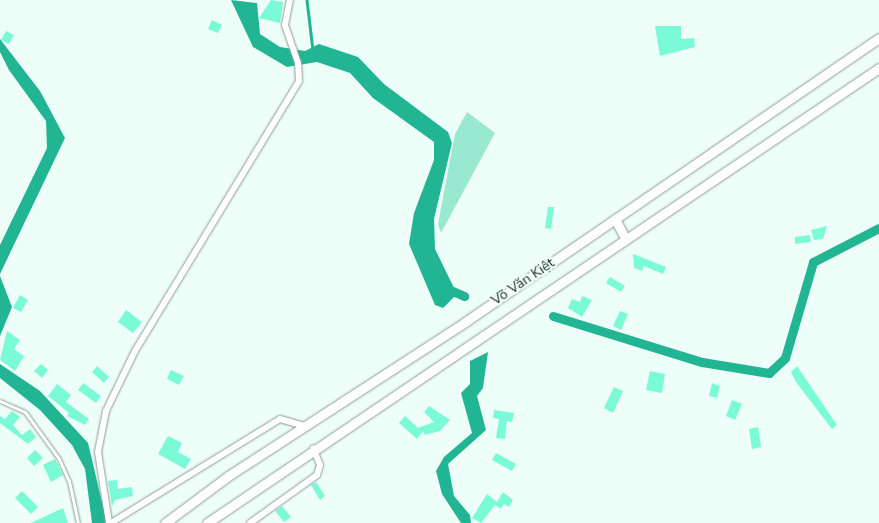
<!DOCTYPE html>
<meta charset="utf-8">
<style>
body{margin:0}
#map{position:relative;width:879px;height:523px;overflow:hidden;background:#eefef8;font-family:"Nunito Sans",sans-serif}
div>[style]{position:absolute}
.green>*{inset:0;background:#98e9cf}
.water>*{inset:0;background:#22b593}
.stream>*{height:2.5px;margin:-1.25px;padding:0 1.25px;transform-origin:1.25px;border-radius:1.25px;background:#22b593}
.canal>*{height:9px;margin:-4.5px;padding:0 4.5px;transform-origin:4.5px;border-radius:4.5px;background:#22b593}
.building>*{inset:0;background:#7afbd6}
.roads{filter:drop-shadow(0 0 1px #8d9c97) drop-shadow(0 0 1px #8d9c97)}
.service>*{height:3px;margin:-1.5px;padding:0 1.5px;transform-origin:1.5px;border-radius:1.5px;background:#fff}
.minor>*{height:6px;margin:-3px;padding:0 3px;transform-origin:3px;border-radius:3px;background:#fff}
.secondary>*{height:9px;margin:-4.5px;padding:0 4.5px;transform-origin:4.5px;border-radius:4.5px;background:#fff}
span{translate:-50% -50%;white-space:nowrap;text-align:center;line-height:1.15;-webkit-text-stroke:4.5px #eefef8;paint-order:stroke}
.street-label{font-size:14px;color:#1d2321}
</style>
<div id="map">
<div class="green">
<i style="clip-path:polygon(467px 112px,495px 133px,441px 233px,438px 224px,455px 134px)"></i>
</div>
<div class="water">
<i style="clip-path:polygon(231px 0,257px 3px,260px 34px,280px 47px,305px 51px,319px 44px,358px 57px,384px 84px,448px 132px,452px 143px,434px 219px,435px 249px,457px 294px,443px 308px,435px 305px,409px 244px,414px 213px,434px 160px,434px 142px,373px 98px,350px 73px,317px 62px,287px 67px,253px 47px)"></i>
<i style="clip-path:polygon(0 39px,40px 91px,65px 138px,0 274px,0 245px,47px 148px,46px 121px,9px 70px,0 52px)"></i>
<i style="clip-path:polygon(0 276px,12px 307px,0 336px)"></i>
<i style="clip-path:polygon(488px 352px,483px 388px,477px 396px,486px 430px,448px 464px,454px 496px,470px 515px,471px 523px,461px 523px,442px 494px,436px 471px,444px 457px,472px 433px,461px 393px,470px 384px,470px 361px)"></i>
<i style="clip-path:polygon(0 364px,40px 391px,88px 443px,107px 523px,92px 523px,85px 469px,72px 445px,40px 410px,0 378px)"></i>
</div>
<div class="stream">
<i style="left:307px;top:0;width:50px;rotate:83.2deg"></i>
</div>
<div class="canal">
<i style="left:446px;top:288px;width:20px;rotate:24deg"></i>
<i style="left:553px;top:316px;width:156px;rotate:17.2deg"></i>
<i style="left:702px;top:362px;width:68px;rotate:9.3deg"></i>
<i style="left:769px;top:373px;width:22px;rotate:-43deg"></i>
<i style="left:785px;top:358px;width:100px;rotate:-73.7deg"></i>
<i style="left:813px;top:262px;width:74px;rotate:-27.3deg"></i>
</div>
<div class="building">
<i style="clip-path:polygon(271px 0,283px 2px,280px 23px,259px 18px)"></i>
<i style="clip-path:polygon(212px 20px,222px 25px,218px 33px,208px 29px)"></i>
<i style="clip-path:polygon(655px 26px,681px 26px,681px 39px,694px 38px,695px 47px,660px 56px)"></i>
<i style="clip-path:polygon(6px 31px,14px 35px,9px 44px,1px 40px)"></i>
<i style="clip-path:polygon(548px 207px,554px 207px,551px 229px,545px 228px)"></i>
<i style="clip-path:polygon(827px 226px,823px 239px,814px 240px,811px 230px)"></i>
<i style="clip-path:polygon(810px 235px,811px 242px,795px 244px,795px 237px)"></i>
<i style="clip-path:polygon(633px 254px,666px 267px,663px 274px,644px 266px,642px 271px,634px 268px)"></i>
<i style="clip-path:polygon(610px 277px,625px 286px,621px 292px,606px 283px)"></i>
<i style="clip-path:polygon(20px 295px,28px 300px,21px 312px,13px 308px)"></i>
<i style="clip-path:polygon(582px 296px,592px 300px,582px 317px,568px 308px,572px 299px,580px 302px)"></i>
<i style="clip-path:polygon(126px 310px,142px 322px,133px 333px,118px 322px)"></i>
<i style="clip-path:polygon(620px 311px,628px 314px,621px 330px,613px 326px)"></i>
<i style="clip-path:polygon(7px 331px,20px 340px,14px 349px,24px 356px,15px 371px,0 360px)"></i>
<i style="clip-path:polygon(41px 364px,48px 370px,42px 378px,34px 371px)"></i>
<i style="clip-path:polygon(97px 366px,109px 377px,104px 383px,92px 372px)"></i>
<i style="clip-path:polygon(797px 366px,837px 425px,832px 429px,796px 382px,791px 372px)"></i>
<i style="clip-path:polygon(171px 370px,184px 376px,179px 385px,167px 379px)"></i>
<i style="clip-path:polygon(650px 371px,665px 374px,662px 393px,646px 390px)"></i>
<i style="clip-path:polygon(83px 383px,101px 396px,96px 403px,78px 390px)"></i>
<i style="clip-path:polygon(712px 383px,720px 386px,717px 398px,709px 396px)"></i>
<i style="clip-path:polygon(57px 384px,71px 395px,66px 402px,89px 419px,85px 425px,67px 416px,69px 413px,48px 396px)"></i>
<i style="clip-path:polygon(614px 387px,623px 391px,613px 413px,604px 408px)"></i>
<i style="clip-path:polygon(732px 400px,742px 404px,735px 420px,726px 416px)"></i>
<i style="clip-path:polygon(429px 406px,450px 420px,440px 431px,425px 435px,423px 431px,417px 439px,399px 423px,405px 416px,418px 428px,434px 422px,424px 412px)"></i>
<i style="clip-path:polygon(494px 410px,514px 413px,512px 422px,507px 421px,505px 439px,496px 438px,499px 419px,493px 418px)"></i>
<i style="clip-path:polygon(12px 411px,20px 417px,13px 425px,22px 435px,30px 429px,36px 437px,28px 444px,0 423px,0 416px,5px 419px)"></i>
<i style="clip-path:polygon(758px 427px,761px 447px,752px 449px,749px 429px)"></i>
<i style="clip-path:polygon(168px 436px,182px 443px,178px 452px,191px 459px,185px 469px,158px 454px)"></i>
<i style="clip-path:polygon(35px 450px,43px 458px,34px 466px,27px 458px)"></i>
<i style="clip-path:polygon(496px 453px,516px 464px,512px 471px,492px 460px)"></i>
<i style="clip-path:polygon(55px 459px,63px 475px,51px 482px,43px 465px)"></i>
<i style="clip-path:polygon(117px 480px,118px 489px,132px 487px,133px 496px,115px 500px,112px 506px,108px 481px)"></i>
<i style="clip-path:polygon(316px 482px,325px 496px,320px 500px,311px 485px)"></i>
<i style="clip-path:polygon(22px 491px,38px 507px,31px 514px,15px 498px)"></i>
<i style="clip-path:polygon(503px 492px,513px 500px,509px 507px,504px 504px,501px 509px,495px 505px,481px 523px,472px 518px,487px 494px,497px 502px)"></i>
<i style="clip-path:polygon(282px 506px,291px 517px,284px 522px,275px 511px)"></i>
<i style="clip-path:polygon(63px 508px,68px 523px,31px 523px)"></i>
</div>
<div class="roads">
<div class="service">
<i style="left:0;top:401px;width:27px;rotate:24deg"></i>
<i style="left:25px;top:412px;width:58px;rotate:54.1deg"></i>
<i style="left:59px;top:459px;width:24px;rotate:66deg"></i>
<i style="left:69px;top:481px;width:43px;rotate:77.9deg"></i>
</div>
<div class="minor">
<i style="left:109px;top:523px;width:72px;rotate:-98.8deg"></i>
<i style="left:98px;top:452px;width:42px;rotate:-79deg"></i>
<i style="left:106px;top:411px;width:67px;rotate:-64.2deg"></i>
<i style="left:135px;top:351px;width:316px;rotate:-58.7deg"></i>
<i style="left:299px;top:81px;width:18px;rotate:-93deg"></i>
<i style="left:298px;top:63px;width:40px;rotate:-108.9deg"></i>
<i style="left:285px;top:25px;width:25px;rotate:-79deg"></i>
<i style="left:111px;top:523px;width:198px;rotate:-31.6deg"></i>
<i style="left:280px;top:419px;width:26px;rotate:16deg"></i>
<i style="left:250px;top:523px;width:82px;rotate:-35.6deg"></i>
<i style="left:317px;top:475px;width:10px;rotate:-73deg"></i>
<i style="left:320px;top:465px;width:18px;rotate:-112deg"></i>
</div>
<div class="secondary">
<i style="left:615px;top:219px;width:21px;rotate:62deg"></i>
<i style="left:165px;top:523px;width:79px;rotate:-36.7deg"></i>
<i style="left:228px;top:476px;width:283px;rotate:-33deg"></i>
<i style="left:465px;top:322px;width:502px;rotate:-34.45deg"></i>
<i style="left:207px;top:523px;width:812px;rotate:-34.1deg"></i>
</div>
</div>
<div class="street-label">
<span style="left:523px;top:282px;rotate:-34deg">Võ Văn Kiệt</span>
</div>
</div>
